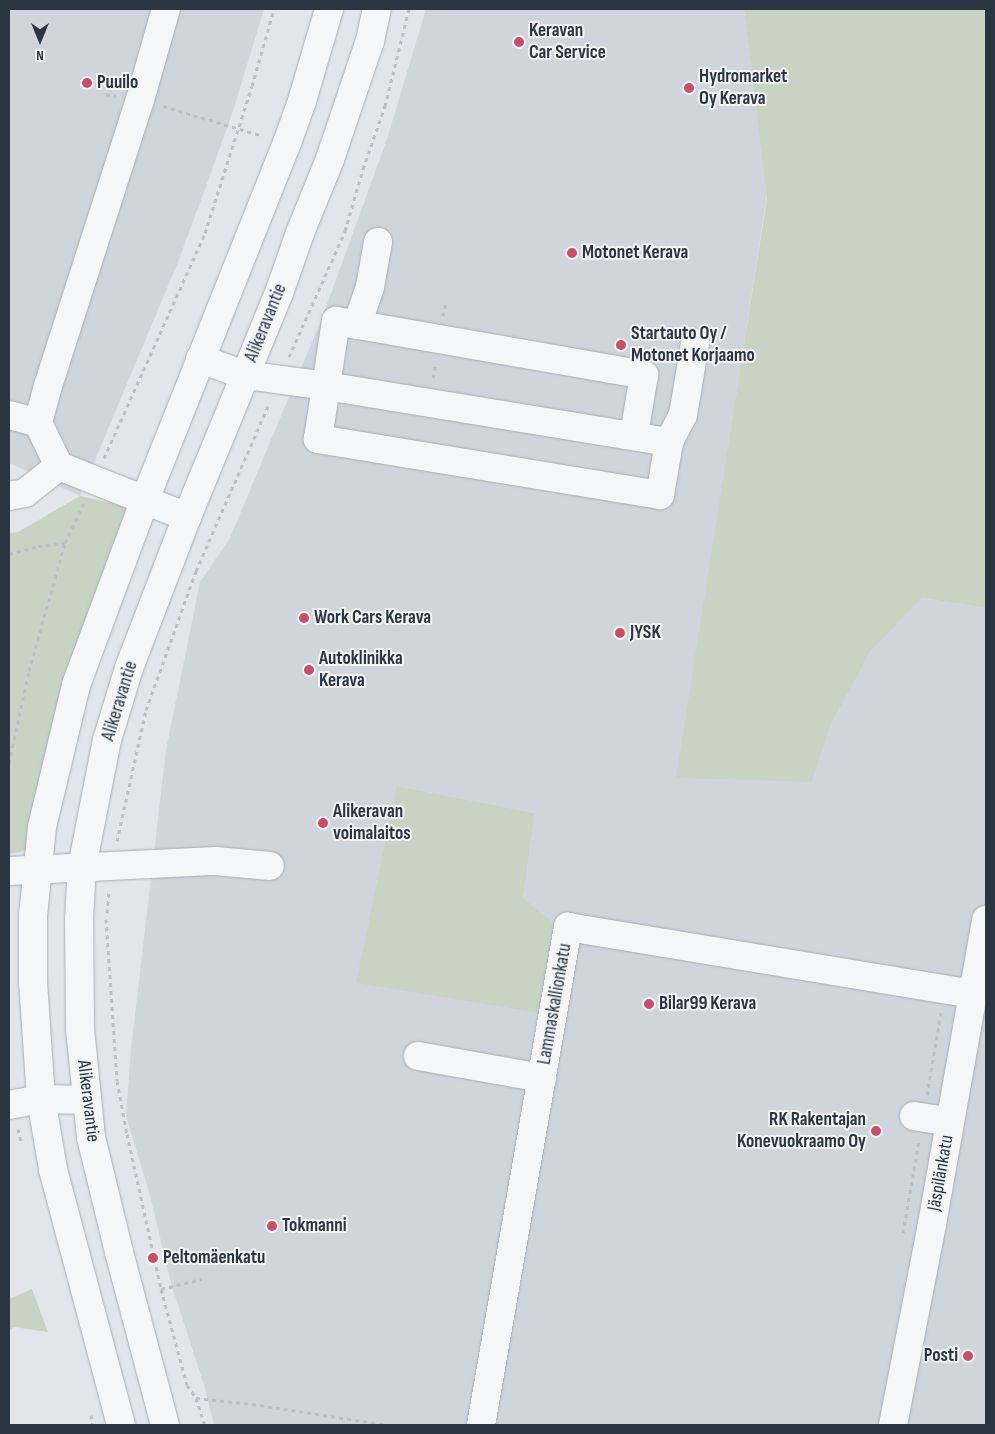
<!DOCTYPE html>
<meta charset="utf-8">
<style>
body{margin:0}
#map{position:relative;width:995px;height:1434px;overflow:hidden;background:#e2e6ea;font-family:"Sofia Sans Condensed",sans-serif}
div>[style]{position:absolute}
.built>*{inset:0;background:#d0d5db}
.green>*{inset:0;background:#c8d3c4}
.path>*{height:3px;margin-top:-1.5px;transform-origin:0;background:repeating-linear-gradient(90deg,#bcc0c5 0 4px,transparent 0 8px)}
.roads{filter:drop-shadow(0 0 1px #a7adb4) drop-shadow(0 0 1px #a7adb4)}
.minor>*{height:28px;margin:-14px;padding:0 14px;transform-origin:14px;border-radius:14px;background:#f5f6f8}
.dots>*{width:14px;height:14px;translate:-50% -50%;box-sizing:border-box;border:2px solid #f2f4f7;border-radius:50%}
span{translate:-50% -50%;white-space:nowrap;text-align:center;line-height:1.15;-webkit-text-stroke:4px #f2f4f7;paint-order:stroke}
.poi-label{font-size:19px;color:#2b3441;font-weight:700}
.left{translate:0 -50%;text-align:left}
.right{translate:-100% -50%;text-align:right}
.street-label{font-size:19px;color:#2b3441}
.frame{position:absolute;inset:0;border:10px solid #2b3441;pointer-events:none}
.north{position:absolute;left:15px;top:15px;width:50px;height:50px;-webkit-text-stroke:4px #f2f4f7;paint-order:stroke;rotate:180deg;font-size:14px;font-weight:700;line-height:20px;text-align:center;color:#2b3441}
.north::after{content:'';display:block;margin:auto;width:18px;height:22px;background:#2b3441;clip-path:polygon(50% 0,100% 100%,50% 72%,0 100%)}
</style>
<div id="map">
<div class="built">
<i style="clip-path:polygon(9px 9px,264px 9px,233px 111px,208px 181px,178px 262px,80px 496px,9px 463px)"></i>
<i style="clip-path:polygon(evenodd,426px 9px,744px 9px,767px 194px,715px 533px,812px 782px,831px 725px,870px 652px,922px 598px,986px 608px,986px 1425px,214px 1425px,204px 1385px,171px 1283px,149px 1192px,126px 1116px,131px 1049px,166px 750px,200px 582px,230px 538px,322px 318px,387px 139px,426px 9px,397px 786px,535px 813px,523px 898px,397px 786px)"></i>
</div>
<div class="green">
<i style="clip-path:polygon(744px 9px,986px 9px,986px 608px,922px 598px,870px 652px,831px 725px,812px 782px,676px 778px,767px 198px)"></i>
<i style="clip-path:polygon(80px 496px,129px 507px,29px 850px,9px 854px,9px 533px,18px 532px)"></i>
<i style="clip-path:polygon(397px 786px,535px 813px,523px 898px,557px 926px,540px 1013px,356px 983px)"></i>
<i style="clip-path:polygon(32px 1289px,48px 1332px,14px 1327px,9px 1331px,9px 1299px)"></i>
</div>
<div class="path">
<i style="left:106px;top:94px;width:10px;rotate:11deg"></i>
<i style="left:163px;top:106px;width:104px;rotate:16.7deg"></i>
<i style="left:443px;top:316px;width:16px;rotate:-79deg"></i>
<i style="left:289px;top:357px;width:138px;rotate:-66deg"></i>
<i style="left:345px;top:231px;width:65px;rotate:-73.8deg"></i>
<i style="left:363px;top:169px;width:67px;rotate:-70.8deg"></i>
<i style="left:385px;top:106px;width:100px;rotate:-76.1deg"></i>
<i style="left:433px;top:378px;width:16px;rotate:-79deg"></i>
<i style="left:104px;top:458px;width:247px;rotate:-65.8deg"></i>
<i style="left:205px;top:233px;width:154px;rotate:-72.3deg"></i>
<i style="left:252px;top:86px;width:80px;rotate:-74.1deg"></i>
<i style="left:9px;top:554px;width:30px;rotate:-15deg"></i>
<i style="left:38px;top:546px;width:27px;rotate:-6deg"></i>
<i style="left:9px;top:763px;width:94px;rotate:-77.7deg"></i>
<i style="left:29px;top:671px;width:133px;rotate:-74.3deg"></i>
<i style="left:65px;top:543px;width:44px;rotate:-64.6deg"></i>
<i style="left:117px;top:841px;width:134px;rotate:-77.5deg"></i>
<i style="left:146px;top:710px;width:148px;rotate:-70.2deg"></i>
<i style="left:196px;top:571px;width:184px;rotate:-66.4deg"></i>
<i style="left:107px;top:913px;width:22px;rotate:-85deg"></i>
<i style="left:106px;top:919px;width:162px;rotate:86.1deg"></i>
<i style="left:117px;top:1081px;width:54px;rotate:79.3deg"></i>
<i style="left:127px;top:1134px;width:159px;rotate:77.6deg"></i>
<i style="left:161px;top:1289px;width:99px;rotate:74.8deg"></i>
<i style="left:187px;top:1385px;width:16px;rotate:55deg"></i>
<i style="left:196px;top:1398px;width:28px;rotate:72deg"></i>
<i style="left:927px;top:1095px;width:84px;rotate:-80.4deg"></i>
<i style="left:18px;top:1129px;width:13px;rotate:77deg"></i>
<i style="left:903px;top:1233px;width:94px;rotate:-80.2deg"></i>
<i style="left:161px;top:1289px;width:42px;rotate:-13.7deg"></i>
<i style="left:196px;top:1398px;width:56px;rotate:6.1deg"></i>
<i style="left:252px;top:1404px;width:137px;rotate:8.8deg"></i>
<i style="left:91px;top:1415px;width:10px;rotate:84deg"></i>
</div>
<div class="roads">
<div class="minor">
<i style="left:357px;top:325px;width:40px;rotate:-71.1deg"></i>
<i style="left:370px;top:287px;width:46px;rotate:-79.9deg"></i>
<i style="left:200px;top:359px;width:48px;rotate:19.6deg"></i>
<i style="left:245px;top:375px;width:82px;rotate:7.7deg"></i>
<i style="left:326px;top:386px;width:348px;rotate:9.3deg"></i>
<i style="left:669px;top:442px;width:54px;rotate:99.6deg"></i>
<i style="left:660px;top:495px;width:347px;rotate:-170.7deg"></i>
<i style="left:318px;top:439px;width:54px;rotate:-81.4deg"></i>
<i style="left:326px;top:386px;width:66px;rotate:-81.3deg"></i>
<i style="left:336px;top:321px;width:313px;rotate:9.9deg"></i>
<i style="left:644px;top:375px;width:61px;rotate:99.5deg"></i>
<i style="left:9px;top:415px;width:30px;rotate:15deg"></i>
<i style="left:669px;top:442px;width:30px;rotate:-63deg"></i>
<i style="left:683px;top:415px;width:73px;rotate:-80.5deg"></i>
<i style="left:59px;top:466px;width:48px;rotate:-116deg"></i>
<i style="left:38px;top:423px;width:38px;rotate:-75deg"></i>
<i style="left:48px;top:386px;width:300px;rotate:-72.2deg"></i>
<i style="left:140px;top:100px;width:95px;rotate:-74.1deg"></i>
<i style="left:9px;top:496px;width:16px;rotate:-11deg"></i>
<i style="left:25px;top:493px;width:43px;rotate:-38.5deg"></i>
<i style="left:59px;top:466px;width:138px;rotate:21.7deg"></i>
<i style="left:9px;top:871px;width:207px;rotate:-2.8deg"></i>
<i style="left:216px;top:861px;width:54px;rotate:5.3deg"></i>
<i style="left:418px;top:1056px;width:126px;rotate:10.1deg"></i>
<i style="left:9px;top:1105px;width:33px;rotate:-11deg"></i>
<i style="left:41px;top:1099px;width:46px;rotate:1.2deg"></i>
<i style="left:914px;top:1116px;width:36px;rotate:9deg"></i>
<i style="left:121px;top:1425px;width:265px;rotate:-104.9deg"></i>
<i style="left:53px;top:1169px;width:71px;rotate:-99.7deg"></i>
<i style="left:41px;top:1099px;width:116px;rotate:-93.9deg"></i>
<i style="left:33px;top:983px;width:67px;rotate:-90deg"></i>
<i style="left:33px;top:916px;width:89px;rotate:-84.2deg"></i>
<i style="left:42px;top:827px;width:146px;rotate:-76.5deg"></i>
<i style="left:76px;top:685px;width:195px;rotate:-69.6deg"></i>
<i style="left:144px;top:502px;width:386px;rotate:-68.3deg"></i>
<i style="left:287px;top:143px;width:45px;rotate:-70.3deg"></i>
<i style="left:302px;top:101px;width:96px;rotate:-73.6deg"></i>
<i style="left:165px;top:1425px;width:179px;rotate:-104.9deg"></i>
<i style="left:119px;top:1252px;width:118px;rotate:-103.7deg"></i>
<i style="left:91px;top:1137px;width:110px;rotate:-95.8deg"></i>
<i style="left:80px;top:1028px;width:109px;rotate:-90.5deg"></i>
<i style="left:79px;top:919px;width:52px;rotate:-86.7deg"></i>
<i style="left:82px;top:867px;width:129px;rotate:-78.9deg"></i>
<i style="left:107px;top:740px;width:75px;rotate:-73deg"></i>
<i style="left:129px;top:668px;width:162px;rotate:-69deg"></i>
<i style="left:187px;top:517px;width:242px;rotate:-67.7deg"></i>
<i style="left:279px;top:293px;width:64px;rotate:-70.7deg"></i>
<i style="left:300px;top:233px;width:80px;rotate:-67.9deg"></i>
<i style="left:330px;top:159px;width:125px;rotate:-71.3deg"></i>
<i style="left:370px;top:41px;width:33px;rotate:-78deg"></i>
<i style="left:481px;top:1425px;width:506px;rotate:-80.09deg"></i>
<i style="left:568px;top:927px;width:411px;rotate:9.4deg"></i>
<i style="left:893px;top:1425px;width:205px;rotate:-79deg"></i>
<i style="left:932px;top:1224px;width:309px;rotate:-79.9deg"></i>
</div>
</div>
<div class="dots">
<i style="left:519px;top:42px;background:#c74f67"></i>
<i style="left:87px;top:83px;background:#c74f67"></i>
<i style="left:689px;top:88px;background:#c74f67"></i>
<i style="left:572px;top:253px;background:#c74f67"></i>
<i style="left:621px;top:345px;background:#c74f67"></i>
<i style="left:304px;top:618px;background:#c74f67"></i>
<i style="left:620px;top:633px;background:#c74f67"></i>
<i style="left:309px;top:670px;background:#c74f67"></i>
<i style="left:323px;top:823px;background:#c74f67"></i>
<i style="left:649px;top:1004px;background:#c74f67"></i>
<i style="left:876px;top:1131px;background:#c74f67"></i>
<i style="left:272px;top:1226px;background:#c74f67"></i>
<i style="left:153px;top:1258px;background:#c74f67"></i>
<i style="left:968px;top:1356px;background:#c74f67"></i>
</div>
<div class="poi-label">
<span class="left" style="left:529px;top:42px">Keravan<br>Car Service</span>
<span class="left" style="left:699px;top:88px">Hydromarket<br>Oy Kerava</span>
<span class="left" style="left:97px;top:83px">Puuilo</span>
<span class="left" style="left:582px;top:253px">Motonet Kerava</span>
<span class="left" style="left:631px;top:345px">Startauto Oy /<br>Motonet Korjaamo</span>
<span class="left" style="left:314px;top:618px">Work Cars Kerava</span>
<span class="left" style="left:630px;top:633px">JYSK</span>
<span class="left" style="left:319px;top:670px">Autoklinikka<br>Kerava</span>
<span class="left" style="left:333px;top:823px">Alikeravan<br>voimalaitos</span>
<span class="left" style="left:659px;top:1004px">Bilar99 Kerava</span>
<span class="right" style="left:866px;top:1131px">RK Rakentajan<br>Konevuokraamo Oy</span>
<span class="left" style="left:282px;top:1226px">Tokmanni</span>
<span class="left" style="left:163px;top:1258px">Peltomäenkatu</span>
<span class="right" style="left:958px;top:1356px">Posti</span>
</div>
<div class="street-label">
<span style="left:266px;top:323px;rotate:-68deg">Alikeravantie</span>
<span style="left:120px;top:701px;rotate:-73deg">Alikeravantie</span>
<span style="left:555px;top:1004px;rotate:-80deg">Lammaskallionkatu</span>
<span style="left:88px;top:1101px;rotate:83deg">Alikeravantie</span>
<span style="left:941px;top:1173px;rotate:-80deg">Jäspilänkatu</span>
</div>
<div class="frame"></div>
<div class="north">N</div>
</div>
